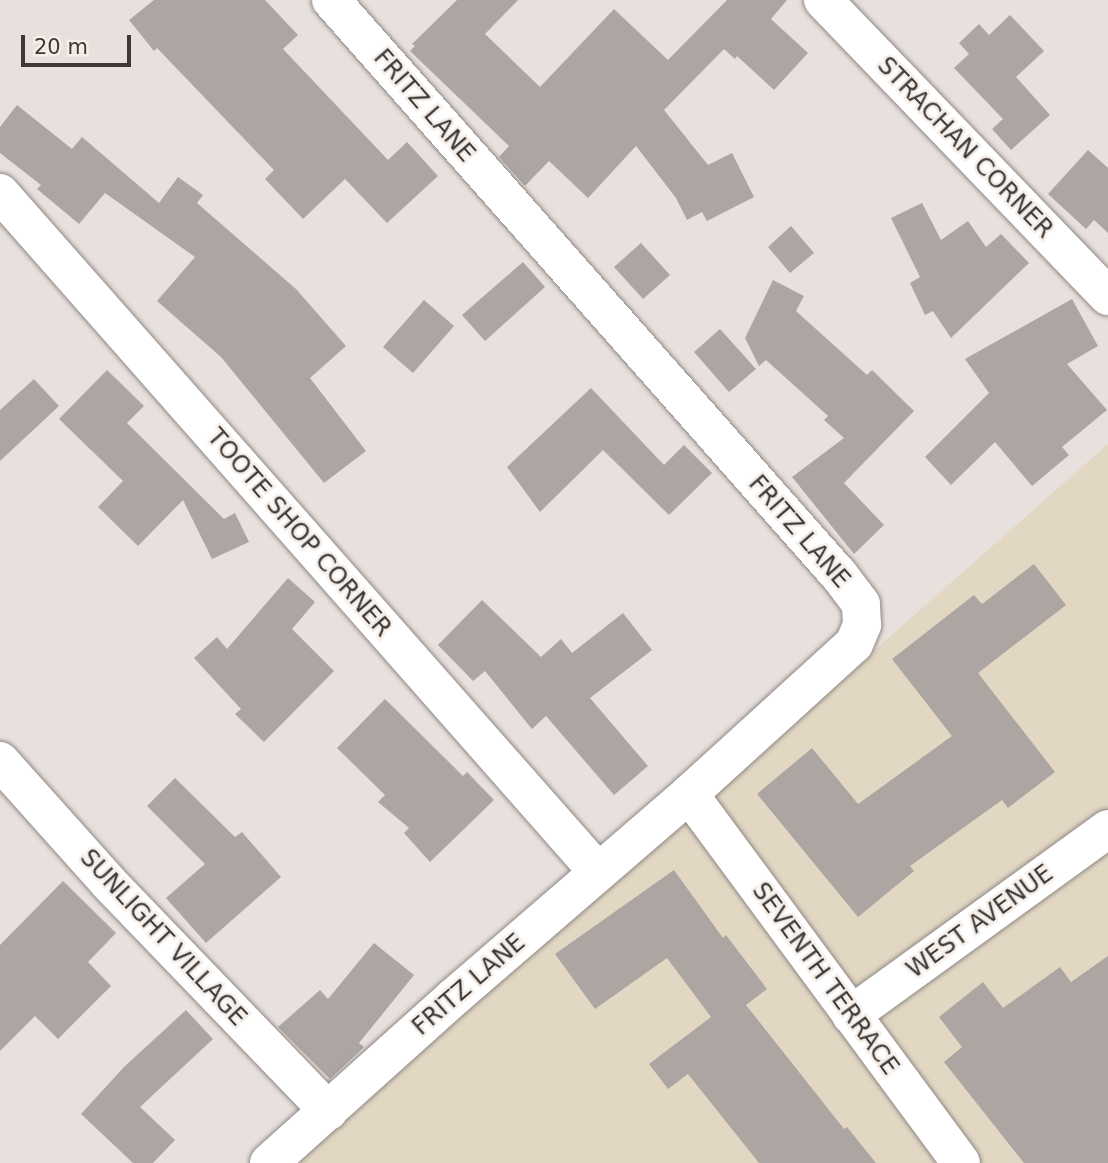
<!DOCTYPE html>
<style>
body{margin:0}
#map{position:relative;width:1108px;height:1163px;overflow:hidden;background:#e8e0dc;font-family:"DejaVu Sans",sans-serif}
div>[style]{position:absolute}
.commercial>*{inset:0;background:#e2d7c3}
.building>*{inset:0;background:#aca5a1}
.roads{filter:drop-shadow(0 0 2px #8f8884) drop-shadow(0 0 2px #8f8884)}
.minor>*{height:38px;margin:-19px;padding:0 19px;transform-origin:19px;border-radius:19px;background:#fff}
span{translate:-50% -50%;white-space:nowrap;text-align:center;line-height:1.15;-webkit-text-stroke:5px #f5eee9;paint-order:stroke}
.street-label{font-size:24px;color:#3c3937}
.scale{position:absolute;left:21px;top:35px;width:110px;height:32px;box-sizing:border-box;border:4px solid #3c3937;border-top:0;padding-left:9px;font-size:21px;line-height:24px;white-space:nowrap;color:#3c3937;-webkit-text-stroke:5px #f5eee9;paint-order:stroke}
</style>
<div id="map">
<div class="commercial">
<i style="clip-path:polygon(1108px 444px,1108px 1163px,294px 1163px)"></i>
</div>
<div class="building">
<i style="clip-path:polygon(154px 0,265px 0,298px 35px,283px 49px,388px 160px,407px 142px,438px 176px,387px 223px,345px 179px,303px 219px,265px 179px,274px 170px,157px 48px,154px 51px,129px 20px)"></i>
<i style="clip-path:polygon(457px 0,518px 0,485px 34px,540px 87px,614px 9px,668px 60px,727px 0,787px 0,771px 19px,808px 53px,774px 90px,737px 56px,735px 59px,724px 49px,664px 110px,708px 165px,732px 153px,754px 197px,707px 221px,702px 212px,687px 220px,676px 198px,636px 146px,588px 198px,549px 161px,525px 186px,499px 157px,509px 146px,410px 51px,415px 46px,412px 44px)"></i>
<i style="clip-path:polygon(1010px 15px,1044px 51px,1016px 77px,1050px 115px,1011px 150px,992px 129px,1003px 119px,954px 68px,969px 54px,959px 43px,979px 24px,989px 35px)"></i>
<i style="clip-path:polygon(17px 105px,72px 149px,82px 137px,159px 203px,178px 177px,203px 195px,197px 203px,296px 289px,346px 346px,310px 378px,366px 451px,324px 483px,221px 357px,157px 301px,195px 257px,105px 193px,79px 224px,37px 189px,41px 185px,0 153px,0 127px)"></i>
<i style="clip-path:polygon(1088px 150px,1108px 168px,1108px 233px,1094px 220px,1086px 229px,1048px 194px)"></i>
<i style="clip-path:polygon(922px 203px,941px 240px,968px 221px,986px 247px,1001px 234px,1029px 263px,951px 338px,933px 311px,925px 315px,910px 283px,920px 277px,891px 218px)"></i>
<i style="clip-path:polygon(791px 226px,814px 253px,790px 273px,768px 247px)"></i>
<i style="clip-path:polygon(641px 243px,670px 275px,643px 299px,614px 267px)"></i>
<i style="clip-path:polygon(523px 262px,545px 287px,485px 341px,462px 315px)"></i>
<i style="clip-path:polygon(773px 280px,804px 296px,796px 311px,867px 375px,872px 370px,914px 411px,844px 483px,884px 525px,854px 554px,792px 477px,844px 438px,824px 420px,828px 416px,766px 360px,759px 366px,745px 338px)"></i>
<i style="clip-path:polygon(1072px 299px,1098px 346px,1067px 364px,1107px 410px,1062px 447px,1069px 455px,1032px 486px,995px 442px,951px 485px,925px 457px,989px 393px,965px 359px)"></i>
<i style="clip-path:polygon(424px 300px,454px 326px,413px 373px,383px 347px)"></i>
<i style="clip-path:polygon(720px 329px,756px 369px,729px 392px,694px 352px)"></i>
<i style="clip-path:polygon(107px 370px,144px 406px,127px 423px,224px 519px,235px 513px,249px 542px,212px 559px,183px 500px,138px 546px,98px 507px,123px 481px,59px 419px)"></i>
<i style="clip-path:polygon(34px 379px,59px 406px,0 461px,0 410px)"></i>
<i style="clip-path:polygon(591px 388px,664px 465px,684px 445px,712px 473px,669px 515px,603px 450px,540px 512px,507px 467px)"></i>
<i style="clip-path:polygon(1034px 564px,1066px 605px,978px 673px,1055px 772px,1008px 808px,1002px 800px,910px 866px,914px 871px,858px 917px,757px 794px,812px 748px,858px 804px,952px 736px,892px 659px,974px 595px,982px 604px)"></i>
<i style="clip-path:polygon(288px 578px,315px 602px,292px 629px,334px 671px,264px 742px,235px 714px,241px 709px,194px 658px,217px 637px,227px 649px)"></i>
<i style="clip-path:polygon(482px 600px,541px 657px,561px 639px,572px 653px,623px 613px,652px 650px,590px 698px,648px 766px,614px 795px,546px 716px,532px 729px,485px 671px,473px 681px,438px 645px)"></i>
<i style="clip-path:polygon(385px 699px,463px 776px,467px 772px,494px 800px,430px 862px,404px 833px,409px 828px,378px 802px,385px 795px,337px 748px)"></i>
<i style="clip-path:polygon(175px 778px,235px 837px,242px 832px,281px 877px,206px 943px,166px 898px,205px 864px,147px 806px)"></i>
<i style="clip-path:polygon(674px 870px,723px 938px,726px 935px,767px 989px,746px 1005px,844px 1129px,847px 1127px,876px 1163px,759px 1163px,688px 1074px,668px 1089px,649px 1064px,711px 1017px,667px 958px,595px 1009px,555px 954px)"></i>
<i style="clip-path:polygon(63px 881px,116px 933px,88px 962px,111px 986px,58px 1039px,35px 1016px,0 1051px,0 945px)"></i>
<i style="clip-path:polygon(374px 943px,414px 975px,359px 1043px,364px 1047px,330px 1079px,278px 1027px,320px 990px,328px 999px)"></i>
<i style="clip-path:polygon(1108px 956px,1108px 1163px,1024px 1163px,944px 1062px,962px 1047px,939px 1017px,983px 982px,1003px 1008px,1060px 967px,1071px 982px)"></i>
<i style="clip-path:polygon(186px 1010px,213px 1039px,140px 1107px,175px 1140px,153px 1163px,133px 1163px,81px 1114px,124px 1067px)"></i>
</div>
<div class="roads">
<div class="minor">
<i style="left:823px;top:0;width:411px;rotate:46.1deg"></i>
<i style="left:0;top:193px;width:905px;rotate:48.63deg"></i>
<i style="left:0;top:761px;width:162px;rotate:48.2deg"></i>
<i style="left:108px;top:882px;width:318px;rotate:46.1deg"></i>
<i style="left:689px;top:794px;width:458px;rotate:53.6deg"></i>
<i style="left:851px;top:1015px;width:317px;rotate:-35.9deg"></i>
<i style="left:269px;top:1163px;width:249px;rotate:-41.9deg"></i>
<i style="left:454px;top:997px;width:311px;rotate:-40.8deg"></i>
<i style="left:689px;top:794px;width:223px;rotate:-42.3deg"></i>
<i style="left:854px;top:644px;width:21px;rotate:-67deg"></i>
<i style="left:862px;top:625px;width:21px;rotate:-93deg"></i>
<i style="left:861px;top:604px;width:38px;rotate:-127deg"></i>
<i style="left:838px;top:574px;width:766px;rotate:-131.45deg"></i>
</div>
</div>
<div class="street-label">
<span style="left:424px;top:106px;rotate:49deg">FRITZ LANE</span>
<span style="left:965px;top:148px;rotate:46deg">STRACHAN CORNER</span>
<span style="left:799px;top:532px;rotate:49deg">FRITZ LANE</span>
<span style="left:299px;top:533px;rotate:49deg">TOOTE SHOP CORNER</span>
<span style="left:980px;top:922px;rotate:-36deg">WEST AVENUE</span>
<span style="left:163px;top:938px;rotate:47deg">SUNLIGHT VILLAGE</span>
<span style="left:825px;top:979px;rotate:54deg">SEVENTH TERRACE</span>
<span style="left:469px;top:985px;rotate:-41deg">FRITZ LANE</span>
</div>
<div class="scale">20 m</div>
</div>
